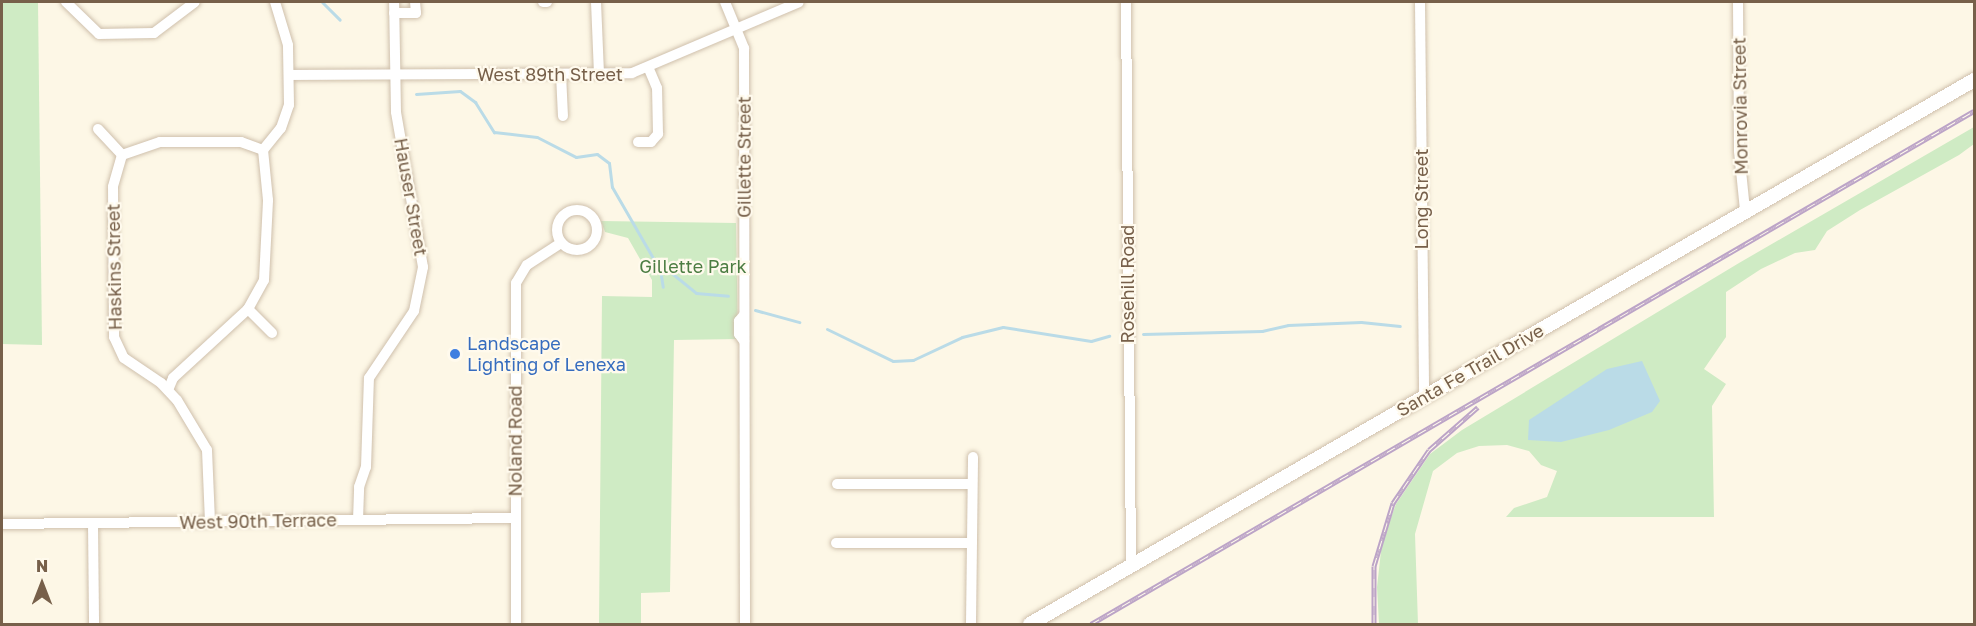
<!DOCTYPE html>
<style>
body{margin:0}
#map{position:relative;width:1976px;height:626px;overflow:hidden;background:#fdf7e6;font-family:"Golos Text",sans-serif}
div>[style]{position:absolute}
.green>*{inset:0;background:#cfebc4}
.water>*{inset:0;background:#badbe7}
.stream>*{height:3px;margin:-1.5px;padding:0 1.5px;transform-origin:1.5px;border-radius:1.5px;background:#badbe7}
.roads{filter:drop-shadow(0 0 2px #cfc0ac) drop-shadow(0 0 2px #cfc0ac)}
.street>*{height:10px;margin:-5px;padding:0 5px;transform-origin:5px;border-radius:5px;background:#fff}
.street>.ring{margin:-5px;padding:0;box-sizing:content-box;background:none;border:10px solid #fff;border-radius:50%}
.secondary>*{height:14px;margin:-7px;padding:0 7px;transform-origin:7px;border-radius:7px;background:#fff}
.rail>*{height:5px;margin-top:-2.5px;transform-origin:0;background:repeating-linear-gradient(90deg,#fffaed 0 9px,#bca4c7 0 18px);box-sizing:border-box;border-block:2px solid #bca4c7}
.dots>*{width:16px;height:16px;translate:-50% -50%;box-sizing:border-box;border:3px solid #fffaed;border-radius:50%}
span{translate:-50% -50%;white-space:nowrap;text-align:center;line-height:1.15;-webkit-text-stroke:4.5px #fffaed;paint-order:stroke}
.street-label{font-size:18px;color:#77604a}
.park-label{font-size:18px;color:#4c7d42}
.shop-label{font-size:18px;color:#366cbe}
.left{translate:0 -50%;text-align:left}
.frame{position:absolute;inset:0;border:3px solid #77604a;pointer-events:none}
.north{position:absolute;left:12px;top:554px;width:60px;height:60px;-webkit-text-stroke:4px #fffaed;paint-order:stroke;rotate:0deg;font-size:16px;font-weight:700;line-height:24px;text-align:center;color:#77604a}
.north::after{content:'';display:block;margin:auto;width:21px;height:27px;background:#77604a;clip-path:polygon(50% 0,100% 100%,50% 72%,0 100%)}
</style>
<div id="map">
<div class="green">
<i style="clip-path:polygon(2px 2px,38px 2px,42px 345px,2px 344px)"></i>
<i style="clip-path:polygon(1974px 127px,1974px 144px,1959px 155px,1860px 210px,1827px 231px,1815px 250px,1795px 253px,1761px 269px,1726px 292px,1726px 337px,1704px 369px,1726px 384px,1712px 406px,1714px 517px,1506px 517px,1514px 508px,1547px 497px,1557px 471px,1541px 465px,1529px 451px,1507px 445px,1479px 446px,1457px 453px,1433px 471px,1415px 534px,1418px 624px,1379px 624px,1377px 587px,1382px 542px,1396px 504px,1430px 454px,1462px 430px,1739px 263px)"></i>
<i style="clip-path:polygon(601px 221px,736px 223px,738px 339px,674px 340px,670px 592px,641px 593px,641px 624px,599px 624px,602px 296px,652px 297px,652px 280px,628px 238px,605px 232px)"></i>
</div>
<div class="water">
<i style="clip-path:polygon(1642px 361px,1660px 401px,1652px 412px,1609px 430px,1561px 442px,1528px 440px,1529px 420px,1607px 369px)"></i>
</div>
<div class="stream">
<i style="left:322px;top:2px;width:25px;rotate:45deg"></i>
<i style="left:416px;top:94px;width:44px;rotate:-3.9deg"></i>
<i style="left:460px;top:91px;width:19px;rotate:36deg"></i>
<i style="left:475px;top:102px;width:36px;rotate:58deg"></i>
<i style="left:494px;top:132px;width:43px;rotate:6.6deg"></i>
<i style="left:537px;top:137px;width:44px;rotate:27.1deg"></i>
<i style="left:576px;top:157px;width:21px;rotate:-8deg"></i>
<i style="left:597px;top:154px;width:15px;rotate:37deg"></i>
<i style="left:609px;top:163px;width:24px;rotate:83deg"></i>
<i style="left:612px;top:187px;width:82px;rotate:60deg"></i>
<i style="left:653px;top:258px;width:55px;rotate:39.1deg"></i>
<i style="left:696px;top:293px;width:32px;rotate:5deg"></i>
<i style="left:659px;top:263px;width:24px;rotate:81deg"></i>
<i style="left:755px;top:310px;width:46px;rotate:15.3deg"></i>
<i style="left:827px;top:329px;width:73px;rotate:25.9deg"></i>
<i style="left:893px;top:361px;width:20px;rotate:-3deg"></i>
<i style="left:913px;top:360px;width:54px;rotate:-25.1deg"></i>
<i style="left:962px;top:337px;width:42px;rotate:-13.7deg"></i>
<i style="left:1003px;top:327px;width:89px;rotate:9deg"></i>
<i style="left:1091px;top:341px;width:19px;rotate:-16deg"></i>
<i style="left:1143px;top:334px;width:119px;rotate:-1.4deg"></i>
<i style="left:1262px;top:331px;width:27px;rotate:-13deg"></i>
<i style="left:1288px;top:325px;width:73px;rotate:-2.4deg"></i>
<i style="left:1361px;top:322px;width:39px;rotate:6deg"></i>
</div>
<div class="roads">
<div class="street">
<i style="left:66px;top:2px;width:46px;rotate:44.1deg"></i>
<i style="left:99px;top:34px;width:55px;rotate:-1deg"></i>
<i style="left:154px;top:33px;width:51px;rotate:-37.1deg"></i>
<i style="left:543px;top:2px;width:4px"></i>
<i style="left:596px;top:2px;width:72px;rotate:87.6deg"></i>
<i style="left:725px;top:2px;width:50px;rotate:67.6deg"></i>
<i style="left:744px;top:48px;width:576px;rotate:89.9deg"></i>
<i style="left:1126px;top:2px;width:564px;rotate:89.49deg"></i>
<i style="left:1420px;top:2px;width:394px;rotate:89.4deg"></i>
<i style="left:1738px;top:2px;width:149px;rotate:89.6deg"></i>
<i style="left:1739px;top:151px;width:59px;rotate:84.2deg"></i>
<i style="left:394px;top:13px;width:22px"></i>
<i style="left:416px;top:13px;width:11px;rotate:-95deg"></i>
<i style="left:561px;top:74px;width:42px;rotate:87.3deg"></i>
<i style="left:289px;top:75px;width:343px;rotate:-0.3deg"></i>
<i style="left:632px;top:73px;width:181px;rotate:-23deg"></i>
<i style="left:98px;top:129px;width:35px;rotate:47deg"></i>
<i style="left:638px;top:142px;width:13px"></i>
<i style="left:651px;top:142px;width:11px;rotate:-49deg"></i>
<i style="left:658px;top:134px;width:46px;rotate:-91.2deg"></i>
<i style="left:657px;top:88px;width:21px;rotate:-113deg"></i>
<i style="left:263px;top:150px;width:28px;rotate:-51deg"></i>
<i style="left:281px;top:128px;width:24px;rotate:-71deg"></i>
<i style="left:289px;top:105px;width:60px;rotate:-91deg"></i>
<i style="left:288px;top:45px;width:45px;rotate:-106.8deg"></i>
<i style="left:122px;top:155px;width:33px;rotate:106deg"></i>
<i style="left:113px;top:187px;width:150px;rotate:89.6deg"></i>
<i style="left:114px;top:337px;width:23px;rotate:65deg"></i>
<i style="left:124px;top:358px;width:45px;rotate:34deg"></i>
<i style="left:161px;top:383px;width:23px;rotate:47deg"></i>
<i style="left:177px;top:400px;width:58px;rotate:59deg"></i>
<i style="left:207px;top:450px;width:72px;rotate:87.6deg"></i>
<i style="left:122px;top:155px;width:40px;rotate:-18.9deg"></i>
<i style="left:160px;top:142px;width:81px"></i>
<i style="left:241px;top:142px;width:23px;rotate:20deg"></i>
<i class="ring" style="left:557px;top:210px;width:30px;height:30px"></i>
<i style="left:248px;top:309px;width:34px;rotate:45deg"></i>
<i style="left:744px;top:315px;width:8px;rotate:130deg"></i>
<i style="left:739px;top:321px;width:13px;rotate:90deg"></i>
<i style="left:739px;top:334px;width:9px;rotate:54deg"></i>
<i style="left:168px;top:390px;width:13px;rotate:-67deg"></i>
<i style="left:173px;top:378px;width:102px;rotate:-42.6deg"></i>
<i style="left:248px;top:309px;width:33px;rotate:-61deg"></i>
<i style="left:264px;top:280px;width:80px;rotate:-87.1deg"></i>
<i style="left:268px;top:200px;width:50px;rotate:-95.7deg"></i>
<i style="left:837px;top:484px;width:134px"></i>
<i style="left:358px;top:520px;width:33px;rotate:-88deg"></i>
<i style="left:359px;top:487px;width:21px;rotate:-71deg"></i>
<i style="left:366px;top:467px;width:89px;rotate:-88.1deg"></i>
<i style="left:369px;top:378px;width:81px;rotate:-56.1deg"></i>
<i style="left:414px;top:311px;width:45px;rotate:-78.4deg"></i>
<i style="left:423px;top:267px;width:157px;rotate:-99.9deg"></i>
<i style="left:396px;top:112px;width:110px;rotate:-91deg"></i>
<i style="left:93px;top:523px;width:101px;rotate:89.4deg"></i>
<i style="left:2px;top:524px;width:513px;rotate:-0.67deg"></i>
<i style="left:836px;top:543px;width:135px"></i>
<i style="left:516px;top:624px;width:341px;rotate:-90deg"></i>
<i style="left:516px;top:283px;width:21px;rotate:-59deg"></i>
<i style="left:527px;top:265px;width:40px;rotate:-32.9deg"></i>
<i style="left:971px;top:624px;width:167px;rotate:-89.3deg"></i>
</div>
<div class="secondary">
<i style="left:1030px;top:624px;width:1090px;rotate:-29.95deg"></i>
</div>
</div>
<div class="rail">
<i style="left:1091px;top:624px;width:1021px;rotate:-30.16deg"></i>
<i style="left:1374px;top:624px;width:58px;rotate:-90deg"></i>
<i style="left:1374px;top:566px;width:66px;rotate:-73.2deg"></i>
<i style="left:1393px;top:503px;width:64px;rotate:-55.8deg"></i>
<i style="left:1429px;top:450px;width:65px;rotate:-41.3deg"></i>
</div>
<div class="dots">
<i style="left:455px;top:354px;background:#3f7fe0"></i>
</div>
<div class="street-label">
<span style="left:550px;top:74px">West 89th Street</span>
<span style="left:1740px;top:106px;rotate:-91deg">Monrovia Street</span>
<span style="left:744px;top:157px;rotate:-90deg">Gillette Street</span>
<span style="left:411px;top:197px;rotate:80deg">Hauser Street</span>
<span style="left:1421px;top:199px;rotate:-90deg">Long Street</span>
<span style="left:114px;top:267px;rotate:-91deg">Haskins Street</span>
<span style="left:1127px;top:284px;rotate:-90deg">Rosehill Road</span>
<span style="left:1470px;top:370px;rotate:-30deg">Santa Fe Trail Drive</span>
<span style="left:515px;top:441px;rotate:-90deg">Noland Road</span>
<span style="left:258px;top:521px;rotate:-1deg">West 90th Terrace</span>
</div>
<div class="park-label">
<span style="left:693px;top:266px">Gillette Park</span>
</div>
<div class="shop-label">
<span class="left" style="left:467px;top:354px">Landscape<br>Lighting of Lenexa</span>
</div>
<div class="frame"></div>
<div class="north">N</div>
</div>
